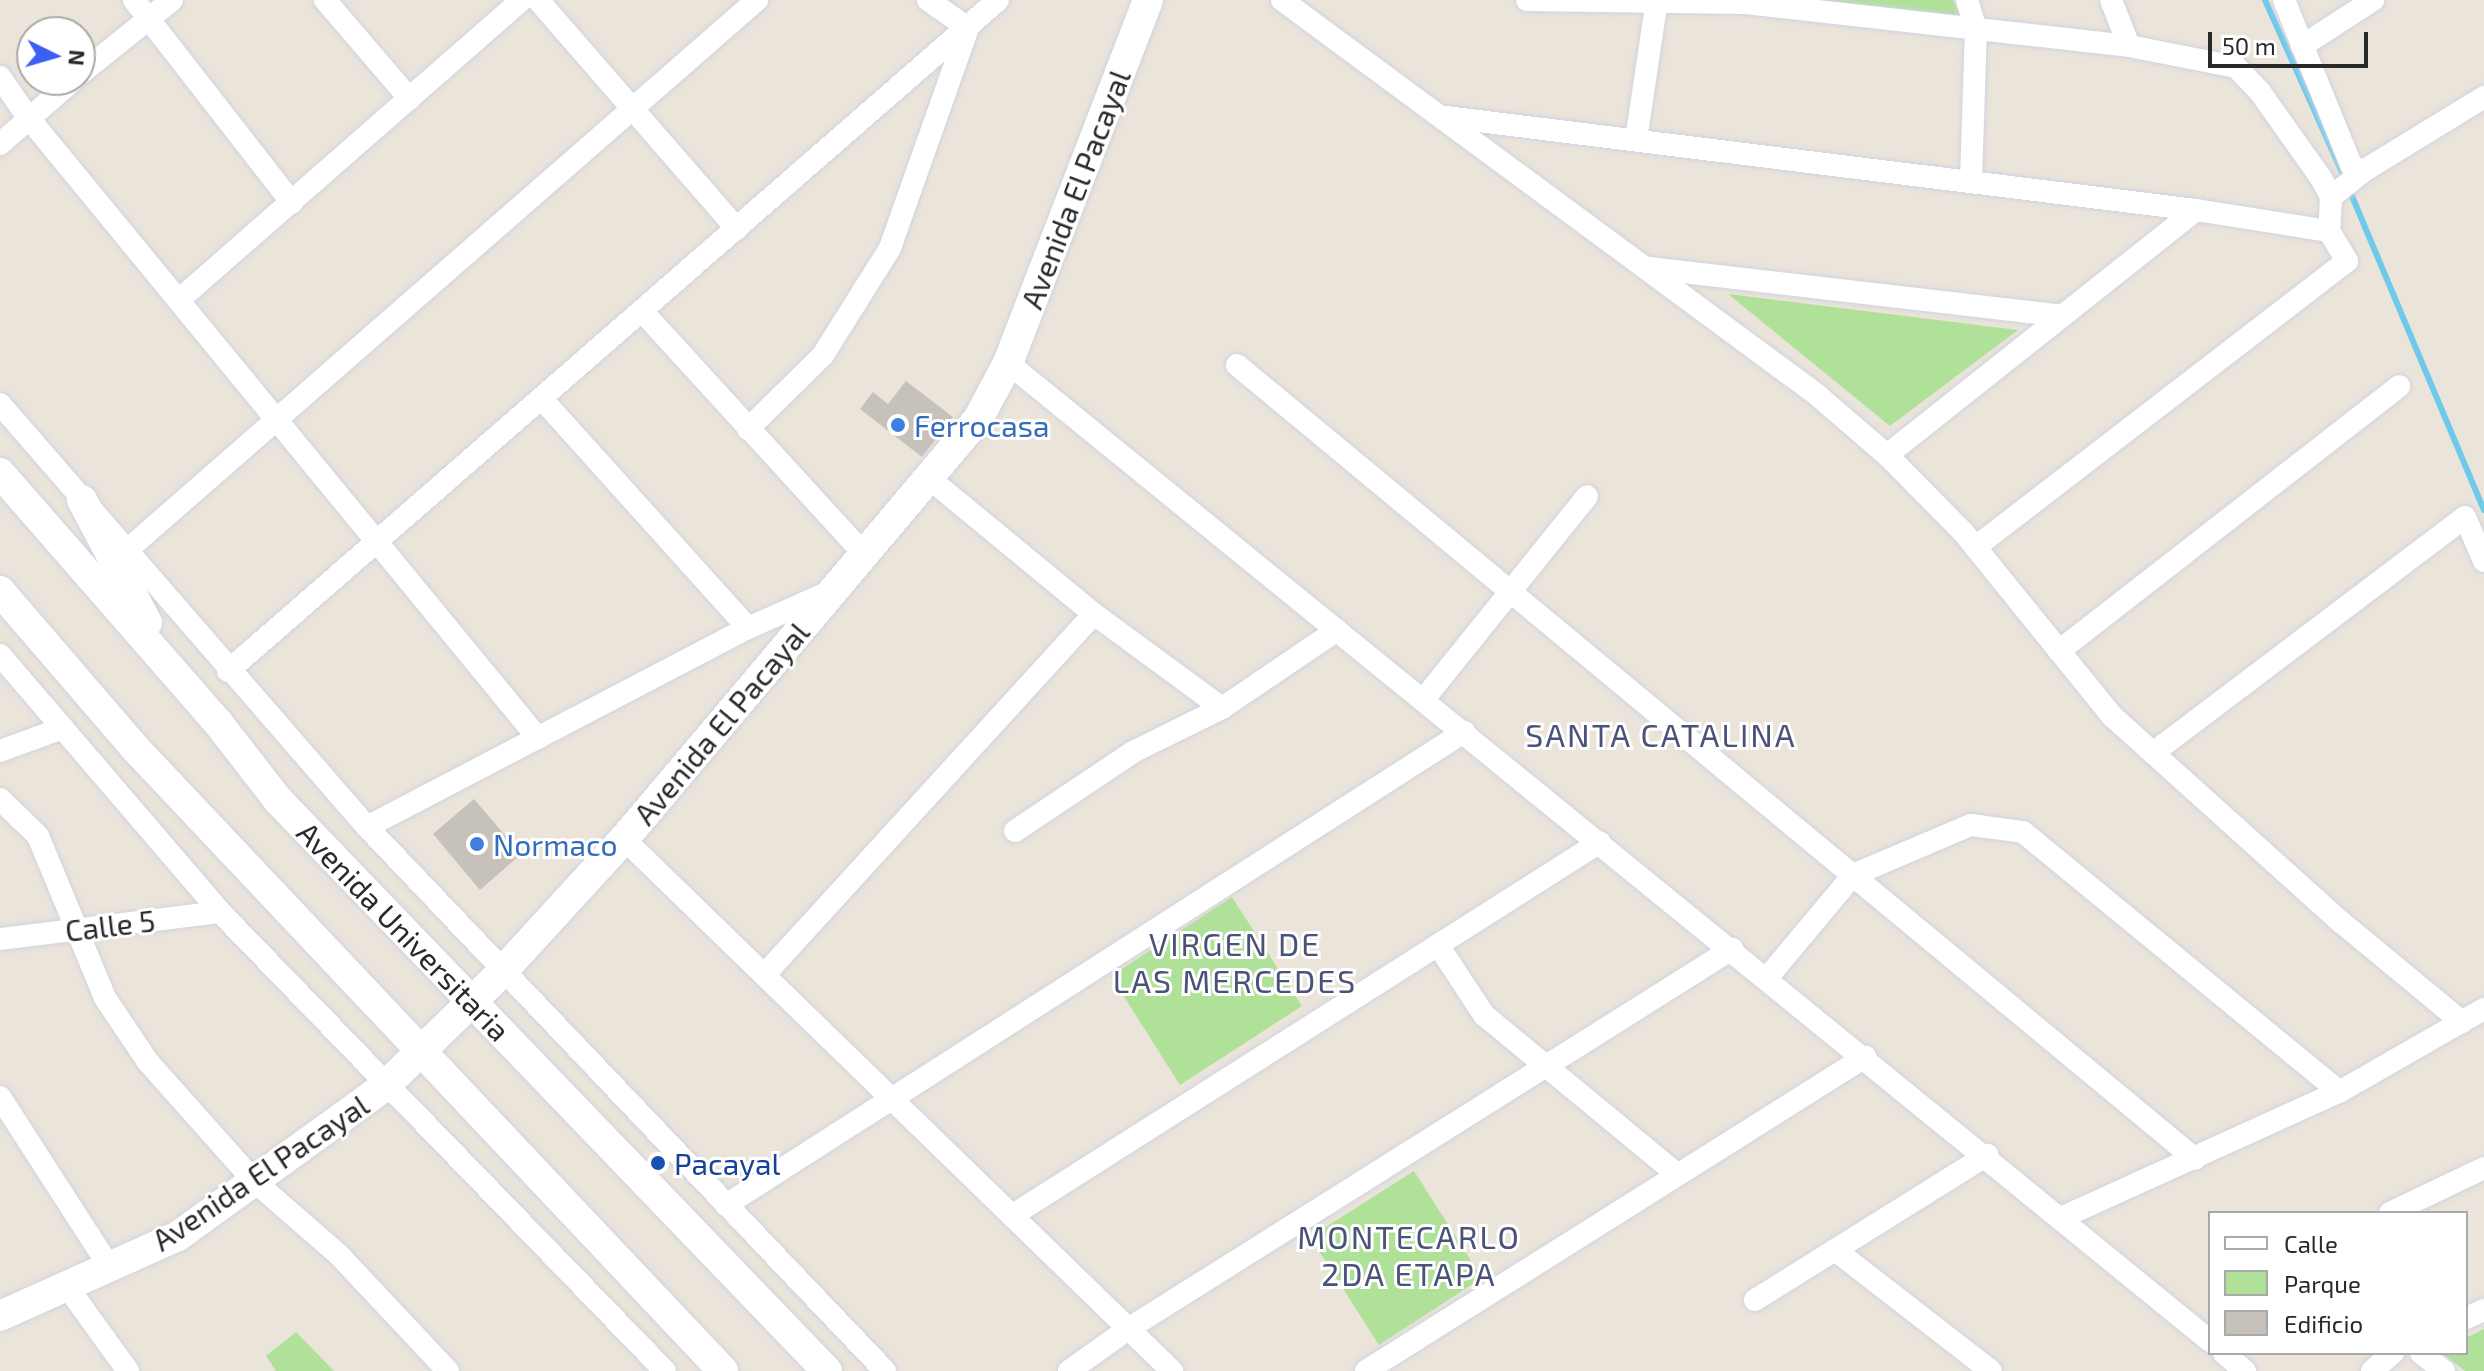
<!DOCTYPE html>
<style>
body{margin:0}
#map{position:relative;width:2484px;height:1371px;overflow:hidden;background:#ebe4da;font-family:"Exo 2",sans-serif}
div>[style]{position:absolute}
.green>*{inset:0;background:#b0e198}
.stream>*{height:6px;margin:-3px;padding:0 3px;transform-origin:3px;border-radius:3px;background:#6fc9eb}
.building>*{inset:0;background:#c6c1ba}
.roads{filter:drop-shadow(0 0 2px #d0d3e1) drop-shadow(0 0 2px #d0d3e1)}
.street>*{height:22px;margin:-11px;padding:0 11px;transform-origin:11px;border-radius:11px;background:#fff}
.secondary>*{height:30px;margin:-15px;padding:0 15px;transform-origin:15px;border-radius:15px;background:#fff}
.dots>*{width:22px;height:22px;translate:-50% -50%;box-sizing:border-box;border:4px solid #fff;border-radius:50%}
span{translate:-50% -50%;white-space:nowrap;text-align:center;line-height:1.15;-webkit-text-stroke:6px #fff;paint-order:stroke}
.street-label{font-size:30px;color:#292929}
.shop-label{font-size:30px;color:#366cbe}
.left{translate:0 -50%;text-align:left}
.transit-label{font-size:30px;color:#164399}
.neighbourhood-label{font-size:32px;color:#4a5278;letter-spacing:2px}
.legend{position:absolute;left:2208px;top:1211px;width:260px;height:144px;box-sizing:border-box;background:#fff;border:2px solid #a9a9a9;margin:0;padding:10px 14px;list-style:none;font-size:24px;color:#292929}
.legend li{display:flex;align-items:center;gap:16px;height:40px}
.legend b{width:40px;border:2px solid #a9a9a9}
.north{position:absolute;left:16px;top:16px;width:80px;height:80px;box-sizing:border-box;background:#fff;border:2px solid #a9a9a9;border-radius:50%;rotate:95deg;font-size:22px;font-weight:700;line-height:32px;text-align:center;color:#292929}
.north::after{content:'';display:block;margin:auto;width:28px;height:36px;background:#3d5ef5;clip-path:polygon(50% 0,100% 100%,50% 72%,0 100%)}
.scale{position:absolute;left:2208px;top:32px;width:160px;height:36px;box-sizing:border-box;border:4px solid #292929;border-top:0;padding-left:10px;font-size:24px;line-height:28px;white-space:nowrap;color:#292929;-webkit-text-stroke:6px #fff;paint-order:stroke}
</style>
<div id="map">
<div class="green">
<i style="clip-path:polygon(1804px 0,1953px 0,1961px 18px)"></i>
<i style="clip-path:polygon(1728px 294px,2018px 330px,1890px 426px)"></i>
<i style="clip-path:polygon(1232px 897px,1302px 1006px,1180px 1085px,1111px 976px)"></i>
<i style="clip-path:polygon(1414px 1171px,1482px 1278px,1379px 1345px,1310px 1237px)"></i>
<i style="clip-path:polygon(2484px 1329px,2484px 1371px,2465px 1371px,2442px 1353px,2466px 1353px,2466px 1338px)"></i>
<i style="clip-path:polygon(296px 1332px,334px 1371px,276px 1371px,266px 1356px)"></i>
</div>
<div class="stream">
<i style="left:2265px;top:0;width:196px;rotate:65.9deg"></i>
<i style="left:2349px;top:189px;width:348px;rotate:67.2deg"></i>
</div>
<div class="building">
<i style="clip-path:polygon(906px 381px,953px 417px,922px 457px,860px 409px,873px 392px,888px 404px)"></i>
<i style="clip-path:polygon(474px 799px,521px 854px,480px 890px,433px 834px)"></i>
</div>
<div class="roads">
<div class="street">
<i style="left:134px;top:0;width:257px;rotate:52.1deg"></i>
<i style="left:325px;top:0;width:130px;rotate:49.4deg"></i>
<i style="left:538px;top:0;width:303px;rotate:49deg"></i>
<i style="left:1282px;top:0;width:664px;rotate:36.42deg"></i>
<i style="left:1816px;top:394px;width:94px;rotate:40.7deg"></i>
<i style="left:1887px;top:455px;width:108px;rotate:45.4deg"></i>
<i style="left:1963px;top:532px;width:237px;rotate:51deg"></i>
<i style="left:2112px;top:716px;width:308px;rotate:42deg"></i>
<i style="left:2341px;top:922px;width:157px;rotate:39.6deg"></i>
<i style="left:1527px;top:0;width:219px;rotate:0.8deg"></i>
<i style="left:1746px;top:3px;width:385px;rotate:6.4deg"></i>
<i style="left:2129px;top:46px;width:109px;rotate:11.1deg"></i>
<i style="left:2236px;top:67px;width:35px;rotate:46deg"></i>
<i style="left:2260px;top:92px;width:105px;rotate:54.7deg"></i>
<i style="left:2321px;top:178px;width:21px;rotate:62deg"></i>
<i style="left:2331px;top:197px;width:34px;rotate:93deg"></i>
<i style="left:1967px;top:0;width:30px;rotate:73deg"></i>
<i style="left:1976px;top:29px;width:153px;rotate:91.9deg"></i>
<i style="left:2111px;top:0;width:49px;rotate:68.6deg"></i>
<i style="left:2284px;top:0;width:178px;rotate:67.9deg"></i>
<i style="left:2351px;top:165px;width:7px;rotate:34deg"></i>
<i style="left:2357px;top:169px;width:8px;rotate:7deg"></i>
<i style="left:2365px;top:170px;width:140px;rotate:-31.5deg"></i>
<i style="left:2302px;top:46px;width:85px;rotate:-32.9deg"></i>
<i style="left:80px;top:74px;width:118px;rotate:-38.8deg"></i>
<i style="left:0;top:77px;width:47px;rotate:55.3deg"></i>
<i style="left:27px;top:116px;width:805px;rotate:50.6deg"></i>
<i style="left:1446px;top:117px;width:756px;rotate:7.07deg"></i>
<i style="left:2196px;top:210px;width:135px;rotate:9deg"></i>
<i style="left:2329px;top:231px;width:35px;rotate:59deg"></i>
<i style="left:2347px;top:261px;width:469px;rotate:142.4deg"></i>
<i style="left:1636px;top:140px;width:142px;rotate:-81.5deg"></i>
<i style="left:0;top:144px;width:97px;rotate:-41.2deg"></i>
<i style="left:2331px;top:197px;width:43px;rotate:-38.5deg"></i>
<i style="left:1649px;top:268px;width:415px;rotate:6.6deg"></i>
<i style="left:180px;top:299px;width:454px;rotate:-41.2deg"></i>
<i style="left:642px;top:311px;width:329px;rotate:47.6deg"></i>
<i style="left:1008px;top:363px;width:1550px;rotate:39.13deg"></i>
<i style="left:1237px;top:365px;width:1244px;rotate:39.65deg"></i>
<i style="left:541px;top:398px;width:309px;rotate:48deg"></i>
<i style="left:0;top:404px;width:560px;rotate:49.05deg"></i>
<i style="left:367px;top:827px;width:751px;rotate:46.4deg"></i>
<i style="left:748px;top:429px;width:105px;rotate:-44.6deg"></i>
<i style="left:823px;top:355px;width:126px;rotate:-57.9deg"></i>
<i style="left:890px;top:248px;width:233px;rotate:-70.5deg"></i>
<i style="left:968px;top:28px;width:49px;rotate:-145deg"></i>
<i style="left:1887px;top:455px;width:394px;rotate:-38.4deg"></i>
<i style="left:930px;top:479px;width:212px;rotate:39.5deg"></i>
<i style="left:1094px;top:614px;width:159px;rotate:36.3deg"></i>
<i style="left:126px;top:551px;width:838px;rotate:-41.13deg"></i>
<i style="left:2059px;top:651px;width:431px;rotate:-37.9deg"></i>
<i style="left:0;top:655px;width:338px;rotate:49.4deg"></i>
<i style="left:220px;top:912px;width:639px;rotate:45.89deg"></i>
<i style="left:228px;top:671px;width:1021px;rotate:-41.07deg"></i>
<i style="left:1424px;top:699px;width:260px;rotate:-51.2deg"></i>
<i style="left:0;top:751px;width:67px;rotate:-20.1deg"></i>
<i style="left:2153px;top:753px;width:391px;rotate:-37.1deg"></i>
<i style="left:2465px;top:517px;width:48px;rotate:66.6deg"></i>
<i style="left:0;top:799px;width:53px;rotate:44.2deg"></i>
<i style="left:38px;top:836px;width:175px;rotate:67.5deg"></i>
<i style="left:105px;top:998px;width:77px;rotate:56.1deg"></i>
<i style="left:148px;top:1062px;width:159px;rotate:48.3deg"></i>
<i style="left:254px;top:1181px;width:113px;rotate:41deg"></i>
<i style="left:339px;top:1255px;width:159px;rotate:46.8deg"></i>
<i style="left:367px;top:827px;width:430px;rotate:-27.6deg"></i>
<i style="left:748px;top:628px;width:89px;rotate:-24deg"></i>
<i style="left:1015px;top:831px;width:142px;rotate:-33.8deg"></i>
<i style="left:1133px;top:752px;width:99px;rotate:-26.3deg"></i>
<i style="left:1222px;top:708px;width:139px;rotate:-34.1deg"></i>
<i style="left:624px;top:839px;width:764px;rotate:44.15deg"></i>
<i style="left:0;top:939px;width:222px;rotate:-7deg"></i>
<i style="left:1438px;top:945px;width:84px;rotate:56.7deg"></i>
<i style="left:1484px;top:1015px;width:251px;rotate:39.5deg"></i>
<i style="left:766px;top:973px;width:486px;rotate:-47.6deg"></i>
<i style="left:1767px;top:978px;width:134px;rotate:-50.1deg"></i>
<i style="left:1853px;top:875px;width:128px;rotate:-23deg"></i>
<i style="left:1971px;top:825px;width:52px;rotate:7.7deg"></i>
<i style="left:2023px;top:832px;width:409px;rotate:39.4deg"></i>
<i style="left:0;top:1097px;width:203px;rotate:57.2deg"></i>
<i style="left:726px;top:1205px;width:877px;rotate:-32.66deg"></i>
<i style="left:2390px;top:1213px;width:104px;rotate:-25.6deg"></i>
<i style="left:1013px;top:1215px;width:695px;rotate:-32.43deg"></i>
<i style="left:2063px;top:1217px;width:303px;rotate:-24.4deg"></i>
<i style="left:2339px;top:1092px;width:167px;rotate:-29.8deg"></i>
<i style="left:1835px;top:1250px;width:197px;rotate:37.8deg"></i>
<i style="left:66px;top:1285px;width:106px;rotate:54.2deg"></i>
<i style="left:1755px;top:1300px;width:274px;rotate:-32deg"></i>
<i style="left:2466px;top:1318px;width:20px;rotate:-24deg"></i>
<i style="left:2224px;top:1353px;width:28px;rotate:41deg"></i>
<i style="left:2421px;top:1353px;width:29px;rotate:38deg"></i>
<i style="left:1069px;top:1371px;width:72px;rotate:-35.4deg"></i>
<i style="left:1128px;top:1329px;width:714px;rotate:-32.18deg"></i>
<i style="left:1366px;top:1371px;width:590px;rotate:-32.18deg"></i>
<i style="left:2372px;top:1371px;width:28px;rotate:-41deg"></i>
</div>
<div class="secondary">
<i style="left:0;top:473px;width:333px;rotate:48.9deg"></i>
<i style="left:219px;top:724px;width:96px;rotate:52.2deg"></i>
<i style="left:278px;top:800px;width:792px;rotate:46.13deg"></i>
<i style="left:82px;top:500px;width:139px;rotate:62.1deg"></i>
<i style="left:0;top:591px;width:206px;rotate:49.3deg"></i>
<i style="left:134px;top:747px;width:858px;rotate:46.65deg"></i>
<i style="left:0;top:1316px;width:195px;rotate:-24.2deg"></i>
<i style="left:178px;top:1236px;width:256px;rotate:-35.9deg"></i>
<i style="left:385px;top:1086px;width:162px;rotate:-44.2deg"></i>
<i style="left:501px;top:973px;width:182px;rotate:-47.5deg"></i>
<i style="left:624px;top:839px;width:549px;rotate:-49.87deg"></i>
<i style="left:978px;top:419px;width:64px;rotate:-61.8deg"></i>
<i style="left:1008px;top:363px;width:389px;rotate:-68.9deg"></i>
</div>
</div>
<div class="dots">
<i style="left:898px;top:425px;background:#3f7fe0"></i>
<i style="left:477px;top:844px;background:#3f7fe0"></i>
<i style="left:658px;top:1163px;background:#1a4fb4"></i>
</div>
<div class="street-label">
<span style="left:1075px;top:189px;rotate:-69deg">Avenida El Pacayal</span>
<span style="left:721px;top:723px;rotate:-50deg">Avenida El Pacayal</span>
<span style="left:110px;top:925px;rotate:-7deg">Calle 5</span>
<span style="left:404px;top:931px;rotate:46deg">Avenida Universitaria</span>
<span style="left:260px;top:1172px;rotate:-34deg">Avenida El Pacayal</span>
</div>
<div class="shop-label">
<span class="left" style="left:914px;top:425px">Ferrocasa</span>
<span class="left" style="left:493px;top:844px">Normaco</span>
</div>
<div class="transit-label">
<span class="left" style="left:674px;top:1163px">Pacayal</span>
</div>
<div class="neighbourhood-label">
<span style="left:1661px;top:734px">SANTA CATALINA</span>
<span style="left:1235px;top:962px">VIRGEN DE<br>LAS MERCEDES</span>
<span style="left:1409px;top:1255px">MONTECARLO<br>2DA ETAPA</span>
</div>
<ul class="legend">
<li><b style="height:10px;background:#fff"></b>Calle</li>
<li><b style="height:22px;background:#b0e198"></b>Parque</li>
<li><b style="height:22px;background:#c6c1ba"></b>Edificio</li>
</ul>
<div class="north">N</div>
<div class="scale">50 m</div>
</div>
